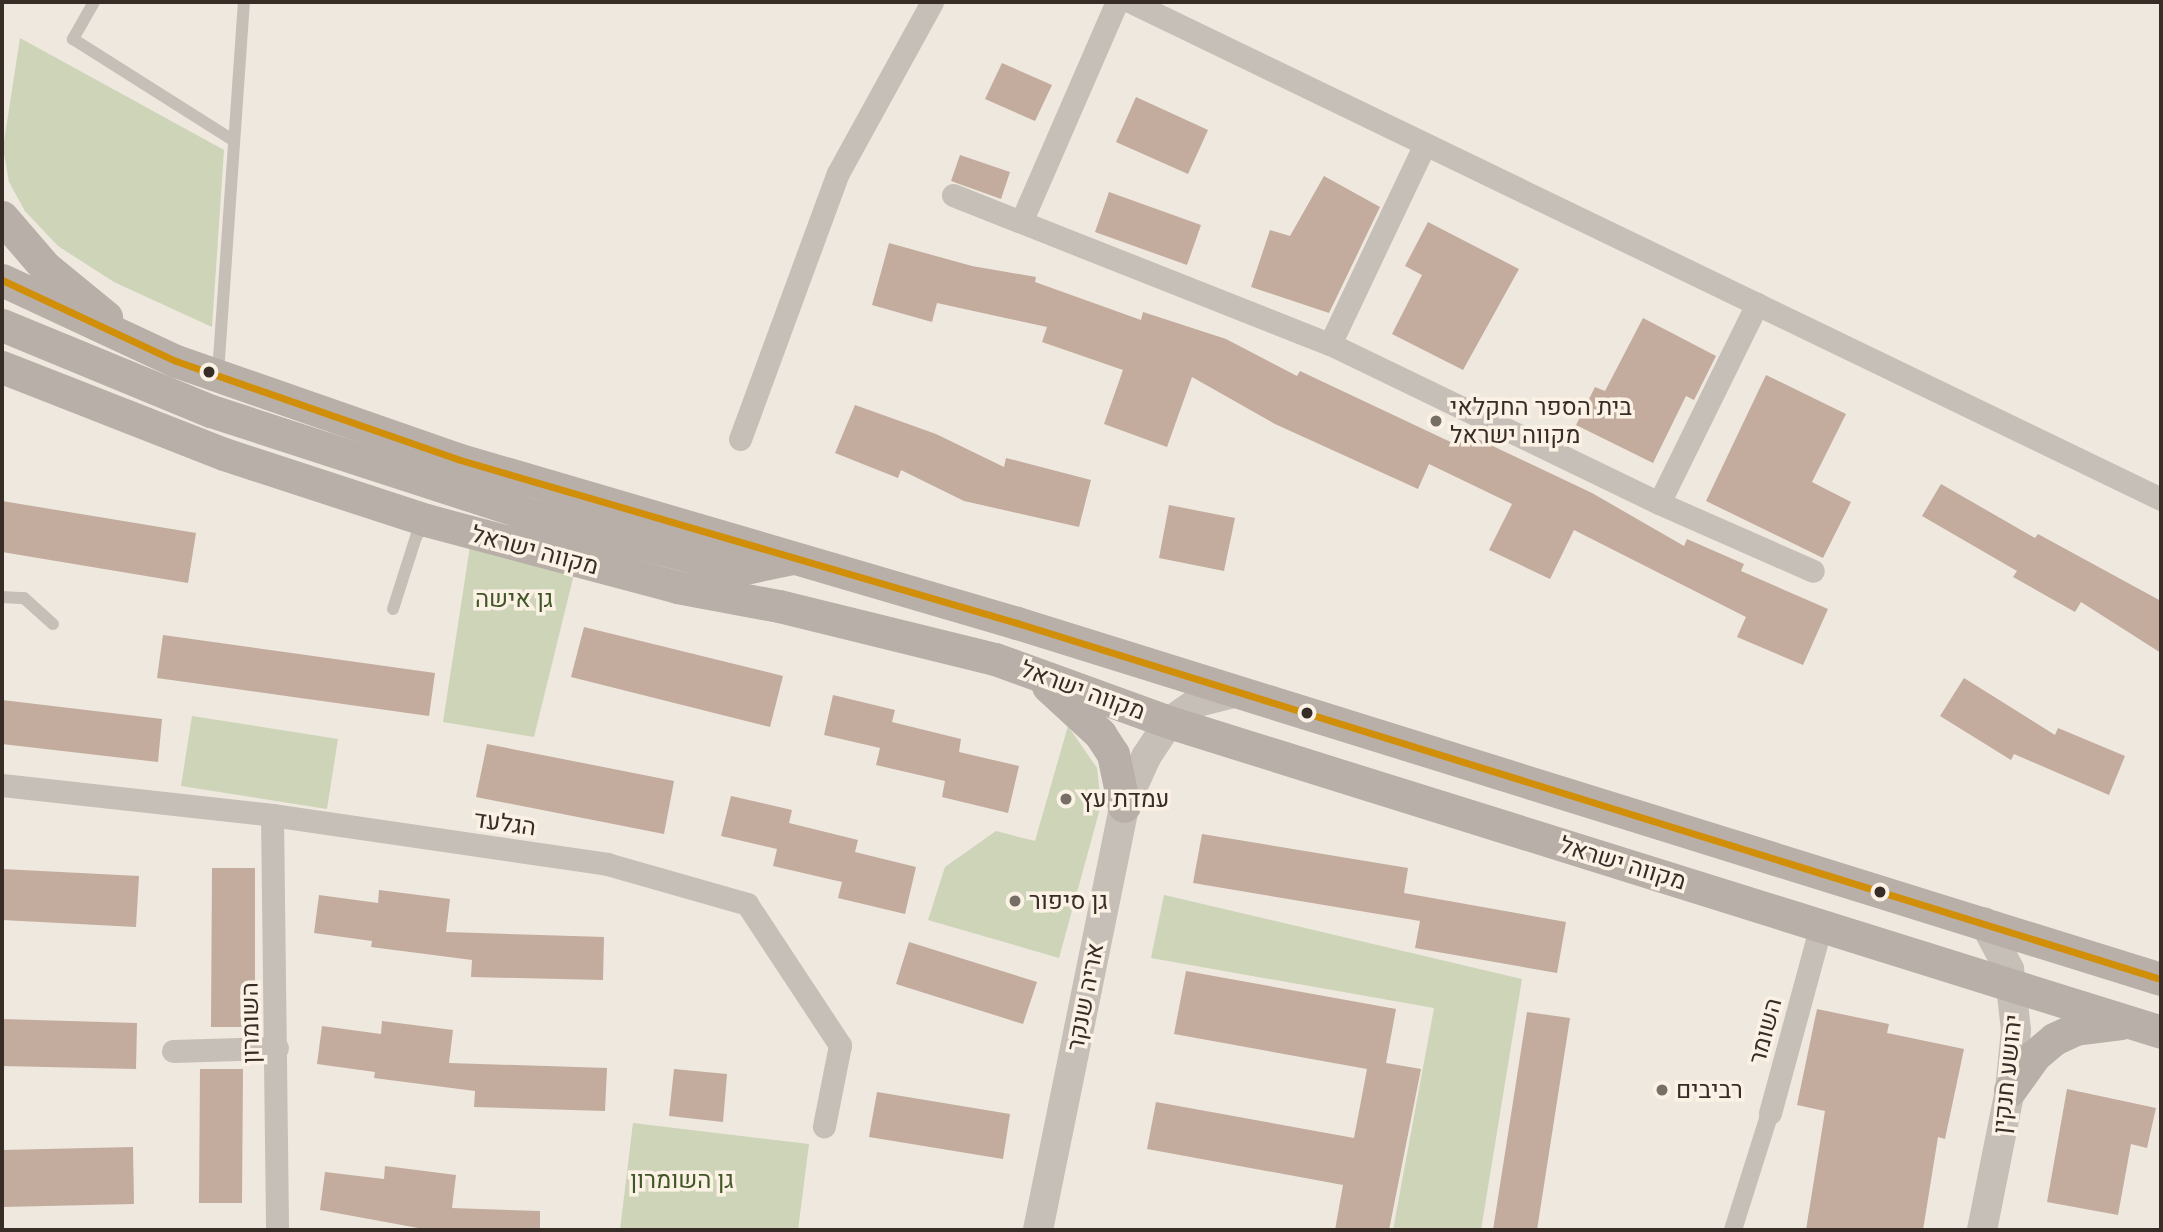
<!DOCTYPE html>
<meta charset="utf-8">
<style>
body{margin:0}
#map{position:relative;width:2163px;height:1232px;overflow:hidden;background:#eee8de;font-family:"Space Grotesk",Heebo,sans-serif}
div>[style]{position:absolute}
.green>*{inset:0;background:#cdd4b7}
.building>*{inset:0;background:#c3ac9e}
.service>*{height:12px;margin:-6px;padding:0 6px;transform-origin:6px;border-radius:6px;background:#c6bfb8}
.pedestrian>*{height:18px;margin:-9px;padding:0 9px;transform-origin:9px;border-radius:9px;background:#c6bfb8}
.minor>*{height:23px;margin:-11.5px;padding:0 11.5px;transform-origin:11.5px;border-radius:11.5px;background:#c6bfb8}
.tertiary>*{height:30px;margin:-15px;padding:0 15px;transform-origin:15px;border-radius:15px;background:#c6bfb8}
.secondary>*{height:33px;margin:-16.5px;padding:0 16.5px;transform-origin:16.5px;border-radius:16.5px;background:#b7afa8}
.bus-1>*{height:7px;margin:-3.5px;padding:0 3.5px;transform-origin:3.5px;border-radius:3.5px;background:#d18e08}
.dots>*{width:19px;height:19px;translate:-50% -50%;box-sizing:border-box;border:4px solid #fbf2e5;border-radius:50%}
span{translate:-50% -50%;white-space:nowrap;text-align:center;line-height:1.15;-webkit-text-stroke:7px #fbf2e5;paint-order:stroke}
.poi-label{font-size:24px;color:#372c26}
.left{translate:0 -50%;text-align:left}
.street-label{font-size:24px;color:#372c26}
.park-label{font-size:24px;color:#425727}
.frame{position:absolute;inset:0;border:4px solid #372c26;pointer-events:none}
</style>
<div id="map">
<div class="green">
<i style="clip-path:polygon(20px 38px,224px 150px,212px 327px,114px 282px,58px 246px,25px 211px,9px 182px,3px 148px)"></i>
<i style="clip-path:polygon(472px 533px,577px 562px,534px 737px,443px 722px)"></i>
<i style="clip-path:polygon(192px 716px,338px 739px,327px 809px,181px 786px)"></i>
<i style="clip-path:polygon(1068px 726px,1097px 768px,1101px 805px,1059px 958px,928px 920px,945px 867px,996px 831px,1035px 841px)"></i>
<i style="clip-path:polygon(1164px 895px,1522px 979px,1481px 1230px,1393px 1230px,1434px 1008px,1151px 958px)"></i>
<i style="clip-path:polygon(633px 1123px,809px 1144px,798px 1230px,620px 1230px)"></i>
</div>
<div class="building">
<i style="clip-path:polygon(1002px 63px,1052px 85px,1035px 121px,985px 99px)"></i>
<i style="clip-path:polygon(1136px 97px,1208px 130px,1188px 174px,1116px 142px)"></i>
<i style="clip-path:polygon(960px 155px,1010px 172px,1001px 199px,951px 181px)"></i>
<i style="clip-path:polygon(1324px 176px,1380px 207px,1329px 313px,1251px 287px,1270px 230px,1290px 236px)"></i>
<i style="clip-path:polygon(1109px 192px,1201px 225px,1187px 265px,1095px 232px)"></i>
<i style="clip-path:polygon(1428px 222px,1519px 269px,1463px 370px,1392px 334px,1422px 275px,1405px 266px)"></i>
<i style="clip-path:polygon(889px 243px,972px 266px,1036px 277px,1035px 282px,1141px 320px,1143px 312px,1226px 339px,1297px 376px,1300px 371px,1457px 445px,1463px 432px,1592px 493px,1684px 546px,1687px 539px,1744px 564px,1741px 571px,1828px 609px,1803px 665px,1737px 637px,1746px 617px,1574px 530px,1550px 579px,1489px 550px,1512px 504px,1429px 464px,1418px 489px,1275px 424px,1192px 377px,1167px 447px,1104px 424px,1123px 370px,1042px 342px,1047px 327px,937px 303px,932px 322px,872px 305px)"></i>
<i style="clip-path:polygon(1643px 318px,1716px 356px,1694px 400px,1686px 396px,1653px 463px,1576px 425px,1595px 387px,1605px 391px)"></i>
<i style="clip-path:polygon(1766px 375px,1846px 414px,1812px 482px,1851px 502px,1823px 558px,1706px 501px)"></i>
<i style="clip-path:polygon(855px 405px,936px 434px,1004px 467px,1006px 458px,1091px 480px,1079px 527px,964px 501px,901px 470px,898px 478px,835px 453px)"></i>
<i style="clip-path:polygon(1941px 484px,2035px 538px,2038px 534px,2161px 601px,2161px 653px,2081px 602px,2075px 612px,2013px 577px,2017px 571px,1922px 516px)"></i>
<i style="clip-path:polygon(2px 501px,196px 533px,188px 583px,2px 552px)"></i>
<i style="clip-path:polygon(1169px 505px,1235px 518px,1224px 571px,1159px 558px)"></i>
<i style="clip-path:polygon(584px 627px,783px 676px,770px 727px,571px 677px)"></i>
<i style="clip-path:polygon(163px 635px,435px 673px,429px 716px,157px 678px)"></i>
<i style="clip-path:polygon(1964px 678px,2055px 735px,2058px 728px,2125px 756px,2109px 795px,2014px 754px,2011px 760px,1940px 716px)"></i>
<i style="clip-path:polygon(833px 695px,895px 710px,892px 722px,961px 739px,959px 752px,1019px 766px,1008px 813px,942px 797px,945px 781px,876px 765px,880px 748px,824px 735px)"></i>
<i style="clip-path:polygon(2px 700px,162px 719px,158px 762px,2px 744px)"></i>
<i style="clip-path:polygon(487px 744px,674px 781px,664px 834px,476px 797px)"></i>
<i style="clip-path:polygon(731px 796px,792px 810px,789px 823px,858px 840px,855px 852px,916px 867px,905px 914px,838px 898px,842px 882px,773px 866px,777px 849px,721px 836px)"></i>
<i style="clip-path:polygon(1202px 834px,1408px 868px,1404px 893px,1566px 922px,1557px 973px,1415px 948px,1420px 921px,1193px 883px)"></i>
<i style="clip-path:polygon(212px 868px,255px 868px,255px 1027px,211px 1027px)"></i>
<i style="clip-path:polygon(2px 869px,139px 876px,136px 927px,2px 920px)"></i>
<i style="clip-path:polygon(379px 890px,450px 899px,446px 932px,604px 937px,603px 980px,471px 977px,472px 960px,371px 947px,372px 941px,314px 933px,319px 895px,378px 903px)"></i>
<i style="clip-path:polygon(909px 942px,1037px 982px,1023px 1024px,896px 984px)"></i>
<i style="clip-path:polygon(1186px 971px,1396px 1009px,1386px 1063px,1421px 1069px,1389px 1230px,1335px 1230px,1343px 1185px,1147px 1149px,1156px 1102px,1354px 1138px,1367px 1069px,1174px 1034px)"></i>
<i style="clip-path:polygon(1817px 1009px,1889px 1024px,1887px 1033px,1964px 1049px,1945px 1139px,1938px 1137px,1923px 1230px,1806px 1230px,1825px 1111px,1797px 1105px)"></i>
<i style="clip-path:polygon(1527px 1012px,1570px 1018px,1537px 1230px,1493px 1230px)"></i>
<i style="clip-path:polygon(2px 1019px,137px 1023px,136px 1069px,2px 1066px)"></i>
<i style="clip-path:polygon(382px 1021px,453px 1030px,449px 1063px,607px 1068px,605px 1111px,474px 1107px,475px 1091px,374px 1078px,375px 1072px,317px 1064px,322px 1026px,381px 1034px)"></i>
<i style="clip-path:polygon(200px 1069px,243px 1069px,242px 1203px,199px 1203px)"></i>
<i style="clip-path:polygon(674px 1069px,727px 1074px,723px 1122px,669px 1116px)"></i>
<i style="clip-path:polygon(2067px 1089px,2156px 1108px,2147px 1148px,2131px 1144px,2118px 1215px,2047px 1202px)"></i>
<i style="clip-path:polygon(877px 1092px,1010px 1114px,1003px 1159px,869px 1137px)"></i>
<i style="clip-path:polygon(133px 1147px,134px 1204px,2px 1207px,2px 1150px)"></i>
<i style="clip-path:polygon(385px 1166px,456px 1175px,452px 1208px,540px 1211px,540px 1230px,429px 1230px,320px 1210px,325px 1172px,384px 1179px)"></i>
</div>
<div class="service">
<i style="left:94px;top:2px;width:43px;rotate:119.6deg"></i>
<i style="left:73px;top:39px;width:189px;rotate:32.3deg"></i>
<i style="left:218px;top:373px;width:372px;rotate:-86deg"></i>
<i style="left:2px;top:597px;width:22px;rotate:3deg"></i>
<i style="left:24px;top:598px;width:39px;rotate:42deg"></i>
<i style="left:393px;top:609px;width:76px;rotate:-72.3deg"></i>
<i style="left:416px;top:537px;width:19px;rotate:-58deg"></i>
</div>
<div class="pedestrian">
<i style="left:1733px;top:1230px;width:123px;rotate:-72.5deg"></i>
</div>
<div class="minor">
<i style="left:1131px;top:2px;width:1144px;rotate:25.76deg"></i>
<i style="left:953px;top:195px;width:405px;rotate:21.6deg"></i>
<i style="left:1330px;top:344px;width:365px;rotate:25.8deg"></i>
<i style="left:1659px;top:503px;width:168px;rotate:23.8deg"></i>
<i style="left:1022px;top:220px;width:238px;rotate:-66.5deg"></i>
<i style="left:1330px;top:344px;width:221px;rotate:-64.6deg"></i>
<i style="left:740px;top:439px;width:283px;rotate:-69.8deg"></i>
<i style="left:838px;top:173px;width:195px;rotate:-61.2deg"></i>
<i style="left:1659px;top:503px;width:222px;rotate:-63.8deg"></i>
<i style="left:2px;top:785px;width:272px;rotate:6.3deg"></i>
<i style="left:272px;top:815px;width:339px;rotate:8.3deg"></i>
<i style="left:607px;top:864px;width:146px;rotate:15.9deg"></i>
<i style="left:747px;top:904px;width:169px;rotate:56.6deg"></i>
<i style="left:840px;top:1045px;width:83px;rotate:101.2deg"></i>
<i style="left:272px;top:815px;width:415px;rotate:89.3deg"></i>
<i style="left:173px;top:1051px;width:104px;rotate:-1.7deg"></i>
<i style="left:1770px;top:1113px;width:195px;rotate:-74.8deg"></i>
</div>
<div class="tertiary">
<i style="left:1038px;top:1230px;width:433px;rotate:-78.5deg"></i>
<i style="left:1124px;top:806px;width:54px;rotate:-65.8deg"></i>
<i style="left:1146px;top:757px;width:42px;rotate:-56.7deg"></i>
<i style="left:1169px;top:722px;width:35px;rotate:-35deg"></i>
<i style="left:1198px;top:702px;width:38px;rotate:-14deg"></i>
<i style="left:1982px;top:1230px;width:143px;rotate:-78.7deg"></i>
<i style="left:2010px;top:1090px;width:60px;rotate:-84.3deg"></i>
<i style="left:2016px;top:1030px;width:61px;rotate:-96.5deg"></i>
<i style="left:2009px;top:969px;width:53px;rotate:-118deg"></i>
</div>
<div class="secondary">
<i style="left:2px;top:217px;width:66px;rotate:49.3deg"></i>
<i style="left:45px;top:267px;width:79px;rotate:39.3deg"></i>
<i style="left:2px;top:280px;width:192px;rotate:25deg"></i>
<i style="left:176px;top:361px;width:298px;rotate:19.2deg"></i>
<i style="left:457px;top:459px;width:584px;rotate:16.32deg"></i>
<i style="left:1017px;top:623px;width:1198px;rotate:17.29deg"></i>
<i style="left:2px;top:325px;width:226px;rotate:22.4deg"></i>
<i style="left:211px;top:411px;width:341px;rotate:18deg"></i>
<i style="left:535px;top:516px;width:212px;rotate:14.5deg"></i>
<i style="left:740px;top:569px;width:53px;rotate:-11.9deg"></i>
<i style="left:2px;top:367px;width:238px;rotate:21.4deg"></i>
<i style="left:224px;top:454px;width:213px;rotate:18.1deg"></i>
<i style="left:426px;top:520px;width:260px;rotate:14.9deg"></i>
<i style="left:677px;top:587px;width:104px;rotate:10.6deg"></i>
<i style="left:779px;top:606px;width:222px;rotate:13.8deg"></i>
<i style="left:995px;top:659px;width:185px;rotate:19.9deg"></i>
<i style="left:1169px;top:722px;width:1039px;rotate:17.35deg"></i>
<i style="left:1048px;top:686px;width:71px;rotate:42.7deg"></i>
<i style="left:1100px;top:734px;width:24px;rotate:57deg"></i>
<i style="left:1113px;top:754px;width:53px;rotate:78.1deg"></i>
<i style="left:2010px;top:1090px;width:43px;rotate:-54.5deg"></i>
<i style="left:2035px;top:1055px;width:25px;rotate:-40deg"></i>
<i style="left:2054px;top:1039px;width:23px;rotate:-25deg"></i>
<i style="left:2075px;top:1029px;width:46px;rotate:-7.4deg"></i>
</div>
<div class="bus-1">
<i style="left:2px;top:280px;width:192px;rotate:25deg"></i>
<i style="left:176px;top:361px;width:298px;rotate:19.2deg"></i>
<i style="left:457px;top:459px;width:584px;rotate:16.32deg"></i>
<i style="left:1017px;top:623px;width:1198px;rotate:17.29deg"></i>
</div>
<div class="dots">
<i style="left:209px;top:372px;background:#372c26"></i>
<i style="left:1436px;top:421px;background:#776e66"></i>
<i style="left:1307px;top:713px;background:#372c26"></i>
<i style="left:1066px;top:799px;background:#776e66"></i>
<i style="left:1880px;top:892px;background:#372c26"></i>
<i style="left:1015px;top:901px;background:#776e66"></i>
<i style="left:1662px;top:1090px;background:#776e66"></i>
</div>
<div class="poi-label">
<span class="left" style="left:1450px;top:421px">בית הספר החקלאי<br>מקווה ישראל</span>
<span class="left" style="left:1080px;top:799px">עמדת עץ</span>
<span class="left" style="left:1029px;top:901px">גן סיפור</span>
<span class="left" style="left:1676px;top:1090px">רביבים</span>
</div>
<div class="street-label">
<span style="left:535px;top:550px;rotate:15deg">מקווה ישראל</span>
<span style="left:1083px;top:690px;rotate:20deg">מקווה ישראל</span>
<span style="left:505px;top:823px;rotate:8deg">הגלעד</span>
<span style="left:1623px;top:863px;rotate:17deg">מקווה ישראל</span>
<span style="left:1085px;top:997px;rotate:-79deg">אריה שנקר</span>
<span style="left:250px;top:1023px;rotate:-91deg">השומרון</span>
<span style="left:1765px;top:1031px;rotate:-75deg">השומר</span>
<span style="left:2007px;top:1074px;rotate:-84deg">יהושע חנקין</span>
</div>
<div class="park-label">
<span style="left:514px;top:599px">גן אישה</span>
<span style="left:682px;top:1180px">גן השומרון</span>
</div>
<div class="frame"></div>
</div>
